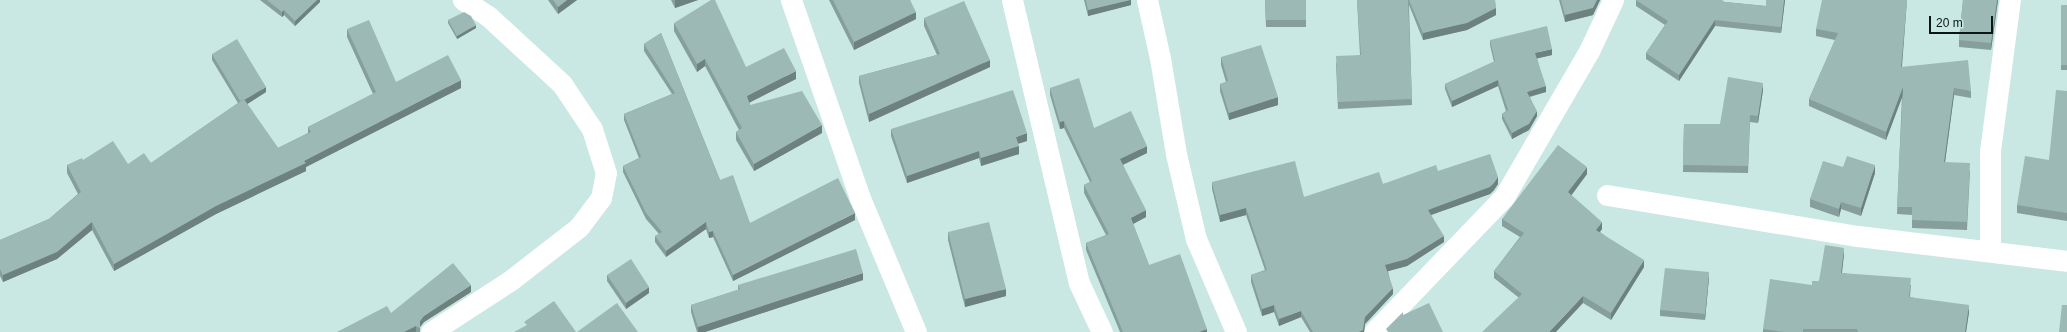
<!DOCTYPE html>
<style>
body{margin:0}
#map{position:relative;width:2067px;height:332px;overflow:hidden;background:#c9e7e3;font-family:Arial,sans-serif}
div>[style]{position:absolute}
.street>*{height:21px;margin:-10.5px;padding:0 10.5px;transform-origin:10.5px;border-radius:10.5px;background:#fff}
.wall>*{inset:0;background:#869f9c}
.shaded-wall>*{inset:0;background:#6d827f}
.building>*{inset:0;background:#9cb9b5}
span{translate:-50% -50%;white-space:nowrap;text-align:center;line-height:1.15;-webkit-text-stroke:3.5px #c9e7e3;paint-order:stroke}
.scale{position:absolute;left:1929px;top:16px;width:64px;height:18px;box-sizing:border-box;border:2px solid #0b1615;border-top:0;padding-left:5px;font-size:12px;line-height:14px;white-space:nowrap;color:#0b1615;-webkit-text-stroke:3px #c9e7e3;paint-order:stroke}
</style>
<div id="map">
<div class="street">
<i style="left:791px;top:0;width:210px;rotate:70.8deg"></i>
<i style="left:860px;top:198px;width:145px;rotate:67.3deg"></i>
<i style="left:1012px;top:0;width:291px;rotate:76.7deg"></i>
<i style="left:1079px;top:283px;width:54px;rotate:64.9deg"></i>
<i style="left:1147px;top:0;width:59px;rotate:77.4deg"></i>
<i style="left:1160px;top:58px;width:97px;rotate:80.5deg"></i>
<i style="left:1176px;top:154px;width:87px;rotate:76.8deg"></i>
<i style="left:1196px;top:239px;width:101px;rotate:66.7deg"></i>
<i style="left:1607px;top:195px;width:254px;rotate:9.3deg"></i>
<i style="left:1858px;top:236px;width:210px;rotate:6.8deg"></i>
<i style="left:1990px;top:251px;width:100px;rotate:-90deg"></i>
<i style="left:1990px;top:151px;width:152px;rotate:-82.5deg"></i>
<i style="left:431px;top:332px;width:95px;rotate:-33deg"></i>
<i style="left:511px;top:280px;width:86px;rotate:-37.9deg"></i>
<i style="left:579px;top:227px;width:36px;rotate:-53deg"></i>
<i style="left:601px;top:198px;width:25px;rotate:-79deg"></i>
<i style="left:606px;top:173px;width:46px;rotate:-107.7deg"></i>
<i style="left:592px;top:129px;width:54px;rotate:-123.7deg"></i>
<i style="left:562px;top:84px;width:100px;rotate:-137.4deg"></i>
<i style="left:488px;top:16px;width:30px;rotate:-147deg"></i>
<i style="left:1374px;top:332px;width:187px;rotate:-46.1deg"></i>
<i style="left:1504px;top:197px;width:169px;rotate:-59.8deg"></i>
<i style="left:1589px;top:51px;width:56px;rotate:-64.8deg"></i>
</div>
<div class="wall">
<i style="clip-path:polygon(260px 0,320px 0,320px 2px,295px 26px,284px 15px,282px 17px)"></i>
<i style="clip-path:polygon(548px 0,577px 0,558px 14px)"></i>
<i style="clip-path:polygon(671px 0,698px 0,675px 8px)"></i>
<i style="clip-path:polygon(829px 0,910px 0,916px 19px,854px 50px)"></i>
<i style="clip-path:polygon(1084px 0,1131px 0,1131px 5px,1088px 16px)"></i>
<i style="clip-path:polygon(1265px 0,1306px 0,1306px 27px,1266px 27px)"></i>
<i style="clip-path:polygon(1357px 0,1495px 0,1496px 15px,1467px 30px,1423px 40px,1409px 5px,1412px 105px,1338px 109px,1336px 63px,1360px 55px)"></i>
<i style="clip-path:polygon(1559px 0,1600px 0,1593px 15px,1565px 22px)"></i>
<i style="clip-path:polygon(1636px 0,1725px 2px,1766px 6px,1766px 0,1785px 0,1781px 33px,1715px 26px,1679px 81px,1646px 59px,1646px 53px,1665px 25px,1636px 6px)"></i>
<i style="clip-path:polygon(1907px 0,1902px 67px,1971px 91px,1971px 98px,1954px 95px,1945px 162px,1970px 171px,1967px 230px,1912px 228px,1912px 215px,1897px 214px,1902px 96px,1886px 140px,1809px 106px,1809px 99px,1835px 40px,1816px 36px,1816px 29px)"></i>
<i style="clip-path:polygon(1963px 0,1998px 0,1991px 50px,1959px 47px,1959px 40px)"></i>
<i style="clip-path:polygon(2061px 5px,2067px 5px,2067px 70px,2061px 70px)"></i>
<i style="clip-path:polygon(924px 18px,990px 67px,869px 122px,859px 83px,859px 76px,937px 55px,924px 26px)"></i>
<i style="clip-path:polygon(448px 20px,476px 28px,457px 39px,448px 23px)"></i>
<i style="clip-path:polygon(674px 23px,746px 67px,796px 79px,749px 102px,750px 105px,822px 133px,754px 171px,736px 140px,736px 132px,739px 130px,705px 66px,697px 72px,674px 31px)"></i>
<i style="clip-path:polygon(347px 29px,396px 82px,461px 88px,306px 167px,306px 171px,216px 214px,114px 271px,92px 230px,57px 259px,3px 282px,0 276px,0 240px,49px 219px,78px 194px,67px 173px,67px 165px,83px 160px,128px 164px,151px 163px,238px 103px,212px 60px,212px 54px,266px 92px,247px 104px,278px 148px,308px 133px,308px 127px,373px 94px,347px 37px)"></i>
<i style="clip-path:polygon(661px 33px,720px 180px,750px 223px,855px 220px,733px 281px,713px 237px,709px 238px,706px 229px,666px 257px,655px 242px,655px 236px,659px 234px,646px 219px,623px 172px,623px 166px,639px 158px,624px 120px,624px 114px,672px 94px,644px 51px,644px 44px)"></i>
<i style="clip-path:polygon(1490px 40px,1552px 55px,1537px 58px,1546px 92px,1530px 97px,1537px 116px,1529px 130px,1512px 139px,1502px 119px,1502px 114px,1506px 111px,1498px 86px,1452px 107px,1445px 89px,1445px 84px,1494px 62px,1490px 45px)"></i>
<i style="clip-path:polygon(1221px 57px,1278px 105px,1229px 120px,1220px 91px,1220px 84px,1226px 82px,1221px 65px)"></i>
<i style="clip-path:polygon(1050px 88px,1094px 128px,1147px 153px,1123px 165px,1146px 217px,1133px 224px,1149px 265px,1207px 332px,1120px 332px,1086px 250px,1086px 243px,1106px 235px,1084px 193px,1084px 185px,1090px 182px,1064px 128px,1060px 129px,1050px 95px)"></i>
<i style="clip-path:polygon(1763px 90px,1758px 123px,1750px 122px,1748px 173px,1683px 172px,1684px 124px,1720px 124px)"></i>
<i style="clip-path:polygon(2067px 91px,2067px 221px,2017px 213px,2017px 205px,2049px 160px)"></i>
<i style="clip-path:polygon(891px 129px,1027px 141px,1018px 144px,1019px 154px,981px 166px,979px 158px,907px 183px,891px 136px)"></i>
<i style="clip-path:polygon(1843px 167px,1875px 173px,1861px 216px,1841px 209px,1839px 217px,1810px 207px,1810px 199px)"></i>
<i style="clip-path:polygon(1438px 171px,1498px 184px,1494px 190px,1490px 194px,1431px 215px,1444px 242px,1407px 266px,1388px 271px,1393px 294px,1365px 324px,1364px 332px,1310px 332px,1301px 317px,1279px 326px,1274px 312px,1262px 316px,1251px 282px,1251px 275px,1265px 270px,1246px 215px,1220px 222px,1212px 189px,1212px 182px,1304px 197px,1383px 184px)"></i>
<i style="clip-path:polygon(1587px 174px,1571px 195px,1602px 229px,1600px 232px,1644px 267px,1611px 320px,1583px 303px,1518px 297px,1494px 278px,1494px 271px,1520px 237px,1502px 226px,1502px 219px)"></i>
<i style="clip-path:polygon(948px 232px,1006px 296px,965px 307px,948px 240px)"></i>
<i style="clip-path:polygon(1844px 254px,1842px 273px,1911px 285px,1910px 297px,1969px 312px,1966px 332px,1763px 332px,1763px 329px,1812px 285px,1819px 281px)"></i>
<i style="clip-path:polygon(607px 275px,649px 293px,626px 309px,607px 281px)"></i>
<i style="clip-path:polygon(1709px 277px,1705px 320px,1660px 316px,1660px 310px)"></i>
<i style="clip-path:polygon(863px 280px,705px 332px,697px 332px,691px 312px,691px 305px,738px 290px,738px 285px)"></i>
<i style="clip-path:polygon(471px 292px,424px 322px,420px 327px,420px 332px,337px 332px)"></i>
</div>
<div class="shaded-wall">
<i style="clip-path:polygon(317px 0,320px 0,320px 2px,295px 26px,295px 21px)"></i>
<i style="clip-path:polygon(567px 0,577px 0,558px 14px,558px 7px)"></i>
<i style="clip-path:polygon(675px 0,698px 0,675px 8px)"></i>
<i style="clip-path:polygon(1131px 0,1131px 5px,1088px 16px,1088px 10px)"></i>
<i style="clip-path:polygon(1597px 0,1600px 0,1593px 15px,1565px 22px,1565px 15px)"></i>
<i style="clip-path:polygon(1784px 0,1785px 0,1781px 33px,1781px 27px)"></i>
<i style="clip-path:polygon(1907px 0,1901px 74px,1901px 67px)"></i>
<i style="clip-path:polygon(1997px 0,1998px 0,1991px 50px,1991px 43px)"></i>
<i style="clip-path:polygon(1496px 8px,1496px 15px,1467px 30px,1423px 40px,1423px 33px)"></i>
<i style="clip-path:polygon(284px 10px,284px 15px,282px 17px,282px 12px)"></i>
<i style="clip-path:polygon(916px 12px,916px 19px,854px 50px,854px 42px)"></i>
<i style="clip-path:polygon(1715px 20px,1715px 26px,1679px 81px,1679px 75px)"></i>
<i style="clip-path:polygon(476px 25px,476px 28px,457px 39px,457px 36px)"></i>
<i style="clip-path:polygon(1552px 49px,1552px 55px,1535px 59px,1535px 53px)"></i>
<i style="clip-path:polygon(705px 59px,705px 66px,697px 72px,697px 64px)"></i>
<i style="clip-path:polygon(990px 60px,990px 67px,869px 122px,869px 114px)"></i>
<i style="clip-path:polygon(796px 71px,796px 79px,747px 104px,747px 96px)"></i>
<i style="clip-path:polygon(461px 80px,461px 88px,306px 167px,306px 171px,216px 214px,114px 271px,114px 264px,216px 206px)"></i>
<i style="clip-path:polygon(1498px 80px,1498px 86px,1452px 107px,1452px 101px)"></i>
<i style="clip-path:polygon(1763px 83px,1763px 90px,1758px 123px,1758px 116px)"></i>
<i style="clip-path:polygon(1546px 86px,1546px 92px,1527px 97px,1527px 92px)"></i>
<i style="clip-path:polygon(266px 87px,266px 92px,241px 108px,241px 102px)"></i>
<i style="clip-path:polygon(1903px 87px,1903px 95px,1886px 140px,1886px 132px)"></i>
<i style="clip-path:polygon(1954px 88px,1954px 95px,1944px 170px,1944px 162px)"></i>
<i style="clip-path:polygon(1278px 97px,1278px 105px,1229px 120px,1229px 113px)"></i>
<i style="clip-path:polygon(1537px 111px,1537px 116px,1529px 130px,1512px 139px,1512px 133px)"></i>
<i style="clip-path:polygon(1064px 121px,1064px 128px,1060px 129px,1060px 122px)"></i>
<i style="clip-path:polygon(822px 125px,822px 133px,754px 171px,754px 164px)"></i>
<i style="clip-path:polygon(1027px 133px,1027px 141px,1016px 144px,1016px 137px)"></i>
<i style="clip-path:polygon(1019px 146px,1019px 154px,981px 166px,981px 158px)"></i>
<i style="clip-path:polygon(1147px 146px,1147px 153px,1120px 166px,1120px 159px)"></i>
<i style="clip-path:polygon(979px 151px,979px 158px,907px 183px,907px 176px)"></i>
<i style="clip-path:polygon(1875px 165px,1875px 173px,1861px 216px,1861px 208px)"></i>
<i style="clip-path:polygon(1587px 167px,1587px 174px,1568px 200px,1568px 192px)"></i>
<i style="clip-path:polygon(1498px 177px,1498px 184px,1494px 190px,1490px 194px,1428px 216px,1428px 210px)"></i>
<i style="clip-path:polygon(1841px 202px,1841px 209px,1839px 217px,1839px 209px)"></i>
<i style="clip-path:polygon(1246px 208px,1246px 215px,1220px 222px,1220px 215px)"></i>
<i style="clip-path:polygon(1146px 210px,1146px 217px,1131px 225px,1131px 218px)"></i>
<i style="clip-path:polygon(855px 213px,855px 220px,733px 281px,733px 275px)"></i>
<i style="clip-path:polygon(92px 222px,92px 230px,57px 259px,3px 282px,3px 275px)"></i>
<i style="clip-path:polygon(706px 222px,706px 229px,666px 257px,666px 251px)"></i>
<i style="clip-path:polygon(1602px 222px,1602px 229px,1596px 237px,1596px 230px)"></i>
<i style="clip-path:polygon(713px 231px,713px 237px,709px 238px,709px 232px)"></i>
<i style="clip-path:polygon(1444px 236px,1444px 242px,1407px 266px,1385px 272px,1385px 265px)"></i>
<i style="clip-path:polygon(1844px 248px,1844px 254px,1841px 279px,1841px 273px)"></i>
<i style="clip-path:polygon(1644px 260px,1644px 267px,1611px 320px,1611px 313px)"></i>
<i style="clip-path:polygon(1709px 272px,1709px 277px,1705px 320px,1705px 314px)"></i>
<i style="clip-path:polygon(863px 273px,863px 280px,705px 332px,698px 332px,698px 327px)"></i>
<i style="clip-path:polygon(471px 285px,471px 292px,424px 322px,420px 327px,420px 332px,420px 321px,424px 316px)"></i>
<i style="clip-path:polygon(649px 287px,649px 293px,626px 309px,626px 303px)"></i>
<i style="clip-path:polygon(1393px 288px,1393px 294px,1365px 324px,1364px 332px,1359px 332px,1365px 317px)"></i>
<i style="clip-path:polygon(1006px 289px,1006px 296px,965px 307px,965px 299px)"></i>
<i style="clip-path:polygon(1583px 296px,1583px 303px,1556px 332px,1549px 332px)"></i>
<i style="clip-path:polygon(1274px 305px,1274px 312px,1262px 316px,1262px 309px)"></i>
<i style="clip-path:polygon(1969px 305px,1969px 312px,1966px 332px,1965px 332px)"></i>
<i style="clip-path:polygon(1301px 311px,1301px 317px,1279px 326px,1279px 319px)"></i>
<i style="clip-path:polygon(416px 326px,416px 332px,404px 332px)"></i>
<i style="clip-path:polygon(1207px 329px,1207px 332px,1199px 332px)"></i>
</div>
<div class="building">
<i style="clip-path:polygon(267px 0,317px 0,295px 21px,284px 10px,282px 12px)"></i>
<i style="clip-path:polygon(553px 0,567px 0,558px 7px)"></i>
<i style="clip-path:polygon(711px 0,715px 0,746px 67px,784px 48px,796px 71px,747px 96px,750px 105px,802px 91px,822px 125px,754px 164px,736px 132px,742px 128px,705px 59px,697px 64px,674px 23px)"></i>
<i style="clip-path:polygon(833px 0,910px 0,916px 12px,854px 42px)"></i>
<i style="clip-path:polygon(1086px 0,1130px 0,1088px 10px)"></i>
<i style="clip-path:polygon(1265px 0,1306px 0,1306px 20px,1266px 20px)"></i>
<i style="clip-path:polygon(1357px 0,1408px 0,1412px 99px,1338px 102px,1336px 56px,1361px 55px)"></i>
<i style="clip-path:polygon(1409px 0,1495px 0,1496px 8px,1467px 23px,1423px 33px)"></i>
<i style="clip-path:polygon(1561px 0,1597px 0,1593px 8px,1565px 15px)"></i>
<i style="clip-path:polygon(1636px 0,1722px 0,1725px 2px,1766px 6px,1766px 0,1784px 0,1781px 27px,1715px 20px,1679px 75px,1646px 53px,1668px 21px)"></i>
<i style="clip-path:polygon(1822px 0,1907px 0,1901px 67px,1968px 60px,1971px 91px,1954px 88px,1944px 162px,1970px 163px,1967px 222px,1912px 220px,1912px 207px,1897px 207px,1903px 87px,1886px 132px,1809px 99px,1838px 33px,1816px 29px)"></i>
<i style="clip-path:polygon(1963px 0,1997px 0,1991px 43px,1959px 40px)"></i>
<i style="clip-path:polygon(964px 1px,990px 60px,869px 114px,859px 76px,940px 54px,924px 18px)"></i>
<i style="clip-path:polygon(2061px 5px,2067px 5px,2067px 65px,2061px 65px)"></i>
<i style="clip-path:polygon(464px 12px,471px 16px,476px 25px,457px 36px,448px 20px)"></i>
<i style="clip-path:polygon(369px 20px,396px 82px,448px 55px,461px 80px,304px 161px,306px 163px,216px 206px,114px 264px,92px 222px,57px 252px,3px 275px,0 269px,0 240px,49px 219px,81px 192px,67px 165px,82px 158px,83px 160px,113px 141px,128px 164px,144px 153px,151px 163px,244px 99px,278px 148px,311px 132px,308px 127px,376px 92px,347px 29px)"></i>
<i style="clip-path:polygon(1547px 26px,1552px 49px,1535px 53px,1546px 86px,1527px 92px,1537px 111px,1529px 124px,1512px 133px,1502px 114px,1508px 110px,1498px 80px,1452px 101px,1445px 84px,1495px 61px,1490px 40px)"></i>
<i style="clip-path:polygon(661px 33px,720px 180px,733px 175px,750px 223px,838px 178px,855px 213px,733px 275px,713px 231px,709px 232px,706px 222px,666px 251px,655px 236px,662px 232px,646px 213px,623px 166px,641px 157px,624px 114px,675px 93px,644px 44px)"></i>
<i style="clip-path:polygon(237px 39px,266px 87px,244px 100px,244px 99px,240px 101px,212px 54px)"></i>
<i style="clip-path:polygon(1261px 45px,1278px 97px,1229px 113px,1220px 84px,1228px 81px,1221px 57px)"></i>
<i style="clip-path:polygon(1728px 77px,1763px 83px,1758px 116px,1750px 115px,1748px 166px,1683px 165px,1684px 124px,1720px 124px)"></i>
<i style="clip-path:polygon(1079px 78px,1094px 128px,1131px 111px,1147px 146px,1120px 159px,1146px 210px,1131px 218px,1149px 265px,1180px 254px,1207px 329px,1199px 332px,1123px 332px,1086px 243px,1109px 234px,1084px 185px,1092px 181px,1064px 121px,1060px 122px,1050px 88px)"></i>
<i style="clip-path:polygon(1013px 90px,1027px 133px,1016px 137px,1019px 146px,981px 158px,979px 151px,907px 176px,891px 129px)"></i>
<i style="clip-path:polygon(2056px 90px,2067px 91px,2067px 213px,2017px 205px,2025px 156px,2049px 160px)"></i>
<i style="clip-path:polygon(1558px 145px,1587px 167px,1568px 192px,1602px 222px,1596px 230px,1644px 260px,1611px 313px,1583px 296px,1549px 332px,1482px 332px,1522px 294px,1494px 271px,1524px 233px,1502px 219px)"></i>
<i style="clip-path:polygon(1490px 154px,1498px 177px,1494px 183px,1490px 187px,1428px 210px,1444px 236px,1407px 259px,1385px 265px,1393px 288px,1365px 317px,1363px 330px,1359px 332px,1313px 332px,1301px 311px,1279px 319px,1274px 305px,1262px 309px,1251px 275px,1267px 270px,1246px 208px,1220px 215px,1212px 182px,1295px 161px,1304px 197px,1379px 172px,1383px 184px,1436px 165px,1438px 171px)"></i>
<i style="clip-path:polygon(1847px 156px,1875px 165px,1861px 208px,1841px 202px,1839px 209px,1810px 199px,1823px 161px,1843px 167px)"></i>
<i style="clip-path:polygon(989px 222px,1006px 289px,965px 299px,948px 232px)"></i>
<i style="clip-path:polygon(1825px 245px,1844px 248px,1841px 273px,1911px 278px,1909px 297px,1969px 305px,1965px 332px,1858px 332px,1857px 329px,1803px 329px,1803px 332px,1784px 332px,1763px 329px,1770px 279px,1812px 285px,1812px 281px,1819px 281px)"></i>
<i style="clip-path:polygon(856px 249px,863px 273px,698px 327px,691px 305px,740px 289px,738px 285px)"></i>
<i style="clip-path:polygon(631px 259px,649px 287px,626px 303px,607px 275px)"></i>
<i style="clip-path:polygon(453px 263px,471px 285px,424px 316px,420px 321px,420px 328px,416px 326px,404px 332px,337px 332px,387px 306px,391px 313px)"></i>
<i style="clip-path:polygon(1665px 268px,1709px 272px,1705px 314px,1660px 310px)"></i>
<i style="clip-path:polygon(554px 301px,576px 332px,514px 332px,527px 325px,524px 322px)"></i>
<i style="clip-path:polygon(617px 303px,638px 332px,577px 332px)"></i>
<i style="clip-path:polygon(1429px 303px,1443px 332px,1388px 332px,1386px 329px,1403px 312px,1403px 315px)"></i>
<i style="clip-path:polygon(2062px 305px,2067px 305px,2067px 332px,2059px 332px)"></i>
</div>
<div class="scale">20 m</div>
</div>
